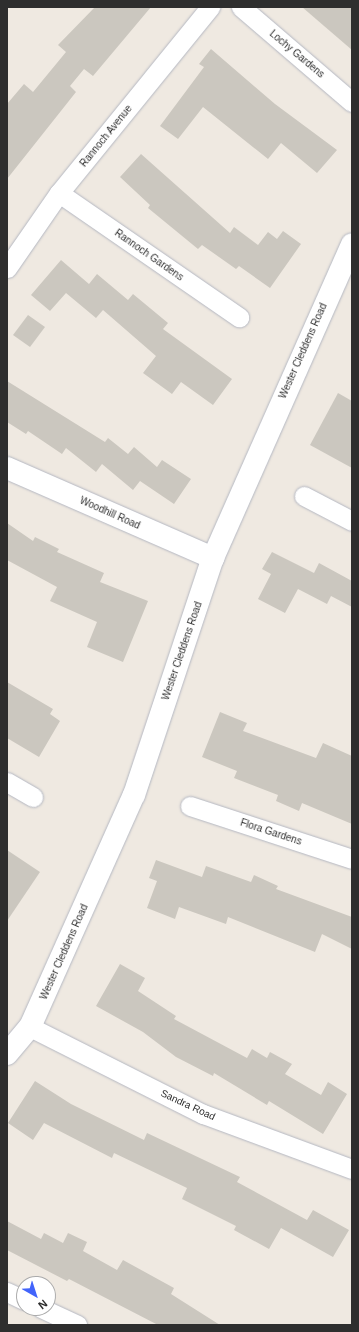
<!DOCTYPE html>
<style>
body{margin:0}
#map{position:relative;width:359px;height:1332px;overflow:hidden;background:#efe9e1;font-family:Arial,sans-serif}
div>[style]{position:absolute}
.building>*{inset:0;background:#cbc7bf}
.roads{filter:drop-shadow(0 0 1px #b4b7c1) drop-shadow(0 0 1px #b4b7c1)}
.street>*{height:19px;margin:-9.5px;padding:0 9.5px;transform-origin:9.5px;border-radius:9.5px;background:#fff}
.secondary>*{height:22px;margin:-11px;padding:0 11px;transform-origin:11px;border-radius:11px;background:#fff}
span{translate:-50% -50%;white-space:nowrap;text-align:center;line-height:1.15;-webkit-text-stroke:3px #fff;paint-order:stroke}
.street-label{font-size:10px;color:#2e2e2e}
.frame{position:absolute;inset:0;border:8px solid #2e2e2e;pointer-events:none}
.north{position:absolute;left:16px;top:1276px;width:40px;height:40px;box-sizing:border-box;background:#fff;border:1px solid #ababab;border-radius:50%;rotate:141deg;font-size:11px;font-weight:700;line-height:16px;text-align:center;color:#2e2e2e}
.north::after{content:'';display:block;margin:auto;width:14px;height:18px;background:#4264fb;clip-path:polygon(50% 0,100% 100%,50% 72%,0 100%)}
</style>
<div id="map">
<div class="building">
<i style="clip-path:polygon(95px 7px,151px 7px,93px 76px,84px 69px,70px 86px,76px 92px,7px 179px,7px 104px,24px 84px,33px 92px,66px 52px,58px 45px)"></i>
<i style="clip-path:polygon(302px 7px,352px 7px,352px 50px)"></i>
<i style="clip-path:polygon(211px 49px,275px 104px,337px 150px,317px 173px,281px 143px,268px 159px,203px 107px,178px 139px,160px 126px,204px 67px,199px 64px)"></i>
<i style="clip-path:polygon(141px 154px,230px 233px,234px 227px,258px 245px,268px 232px,277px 239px,283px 231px,301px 244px,270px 288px,239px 266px,236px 269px,202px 245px,198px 249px,148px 208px,150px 205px,120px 177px)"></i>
<i style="clip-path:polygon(61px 260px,89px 284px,97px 274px,128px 300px,133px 294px,168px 323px,163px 329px,232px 379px,213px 405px,181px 382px,172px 394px,143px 373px,156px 356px,103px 310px,96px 318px,66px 293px,50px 311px,31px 295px)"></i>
<i style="clip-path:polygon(28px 315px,45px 327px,30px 347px,13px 335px)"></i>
<i style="clip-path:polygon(7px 381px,105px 442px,108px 438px,128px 454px,134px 447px,157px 467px,162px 460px,191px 479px,174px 504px,140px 481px,133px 490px,102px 464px,96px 472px,66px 448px,62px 454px,28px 431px,26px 434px,7px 422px)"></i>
<i style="clip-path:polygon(338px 393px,352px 401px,352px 468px,310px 445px)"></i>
<i style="clip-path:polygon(7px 523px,33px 541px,35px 537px,59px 549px,57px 552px,104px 573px,100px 582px,148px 601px,123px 662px,87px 647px,97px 622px,50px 601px,57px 587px,7px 560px)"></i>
<i style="clip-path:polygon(272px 552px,314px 573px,319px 563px,352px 581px,352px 607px,331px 596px,327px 604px,298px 589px,285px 613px,258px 599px,271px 574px,262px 569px)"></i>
<i style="clip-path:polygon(7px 682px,53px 709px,50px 714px,60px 721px,39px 757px,7px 738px)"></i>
<i style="clip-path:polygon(220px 712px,247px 723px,243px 731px,316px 758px,323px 743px,352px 756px,352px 824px,302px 803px,299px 811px,276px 801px,278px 795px,234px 778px,237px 771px,202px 757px)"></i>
<i style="clip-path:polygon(7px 850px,40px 872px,7px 921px)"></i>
<i style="clip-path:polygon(156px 860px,202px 877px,206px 866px,251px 882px,254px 875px,278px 886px,276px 889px,352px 917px,352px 949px,322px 934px,315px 952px,228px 917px,226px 924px,179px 907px,175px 919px,147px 908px,157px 881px,149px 878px)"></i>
<i style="clip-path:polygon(120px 964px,145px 978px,138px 991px,176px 1016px,174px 1019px,247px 1058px,252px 1049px,267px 1058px,270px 1052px,292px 1064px,285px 1074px,321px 1095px,328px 1082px,347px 1094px,323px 1134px,269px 1101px,267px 1105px,214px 1073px,213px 1076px,176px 1057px,143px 1032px,96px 1006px)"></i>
<i style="clip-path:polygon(35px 1081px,71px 1104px,144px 1140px,147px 1133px,240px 1177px,237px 1182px,307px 1220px,313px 1210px,349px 1230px,333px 1257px,281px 1228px,269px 1249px,234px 1230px,236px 1226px,182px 1199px,187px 1188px,114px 1153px,112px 1158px,44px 1123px,33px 1140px,8px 1123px)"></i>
<i style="clip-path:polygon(7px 1221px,41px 1239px,44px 1233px,63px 1243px,68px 1233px,87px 1242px,83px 1251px,117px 1270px,123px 1260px,174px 1288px,171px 1294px,220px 1325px,158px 1325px,69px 1279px,67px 1281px,7px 1250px)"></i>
</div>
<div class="roads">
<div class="street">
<i style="left:241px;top:7px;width:146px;rotate:40.6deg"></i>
<i style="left:59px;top:193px;width:219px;rotate:34.6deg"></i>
<i style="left:7px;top:268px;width:91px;rotate:-55.3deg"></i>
<i style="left:59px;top:193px;width:240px;rotate:-50.9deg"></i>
<i style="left:304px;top:496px;width:54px;rotate:27.5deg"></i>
<i style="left:7px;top:782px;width:30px;rotate:30deg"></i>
<i style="left:190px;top:806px;width:170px;rotate:18.1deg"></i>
<i style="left:30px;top:1027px;width:194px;rotate:26.7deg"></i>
<i style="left:203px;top:1114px;width:159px;rotate:20.3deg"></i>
<i style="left:7px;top:1292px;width:19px;rotate:25deg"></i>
<i style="left:41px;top:1308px;width:40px;rotate:25deg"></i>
</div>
<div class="secondary">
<i style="left:7px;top:468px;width:225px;rotate:23.6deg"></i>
<i style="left:7px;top:1054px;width:35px;rotate:-50deg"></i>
<i style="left:30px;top:1027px;width:254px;rotate:-65.9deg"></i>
<i style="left:134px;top:795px;width:250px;rotate:-71.6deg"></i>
<i style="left:213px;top:558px;width:343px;rotate:-66.1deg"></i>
</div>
</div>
<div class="street-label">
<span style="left:297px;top:54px;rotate:40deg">Lochy Gardens</span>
<span style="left:106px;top:136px;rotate:-51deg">Rannoch Avenue</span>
<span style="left:149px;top:255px;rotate:35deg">Rannoch Gardens</span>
<span style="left:303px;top:351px;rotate:-66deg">Wester Cleddens Road</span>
<span style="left:110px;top:513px;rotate:24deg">Woodhill Road</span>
<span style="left:182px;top:651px;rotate:-71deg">Wester Cleddens Road</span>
<span style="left:271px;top:832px;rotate:18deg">Flora Gardens</span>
<span style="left:64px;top:952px;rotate:-66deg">Wester Cleddens Road</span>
<span style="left:188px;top:1105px;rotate:25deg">Sandra Road</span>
</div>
<div class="frame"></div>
<div class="north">N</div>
</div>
